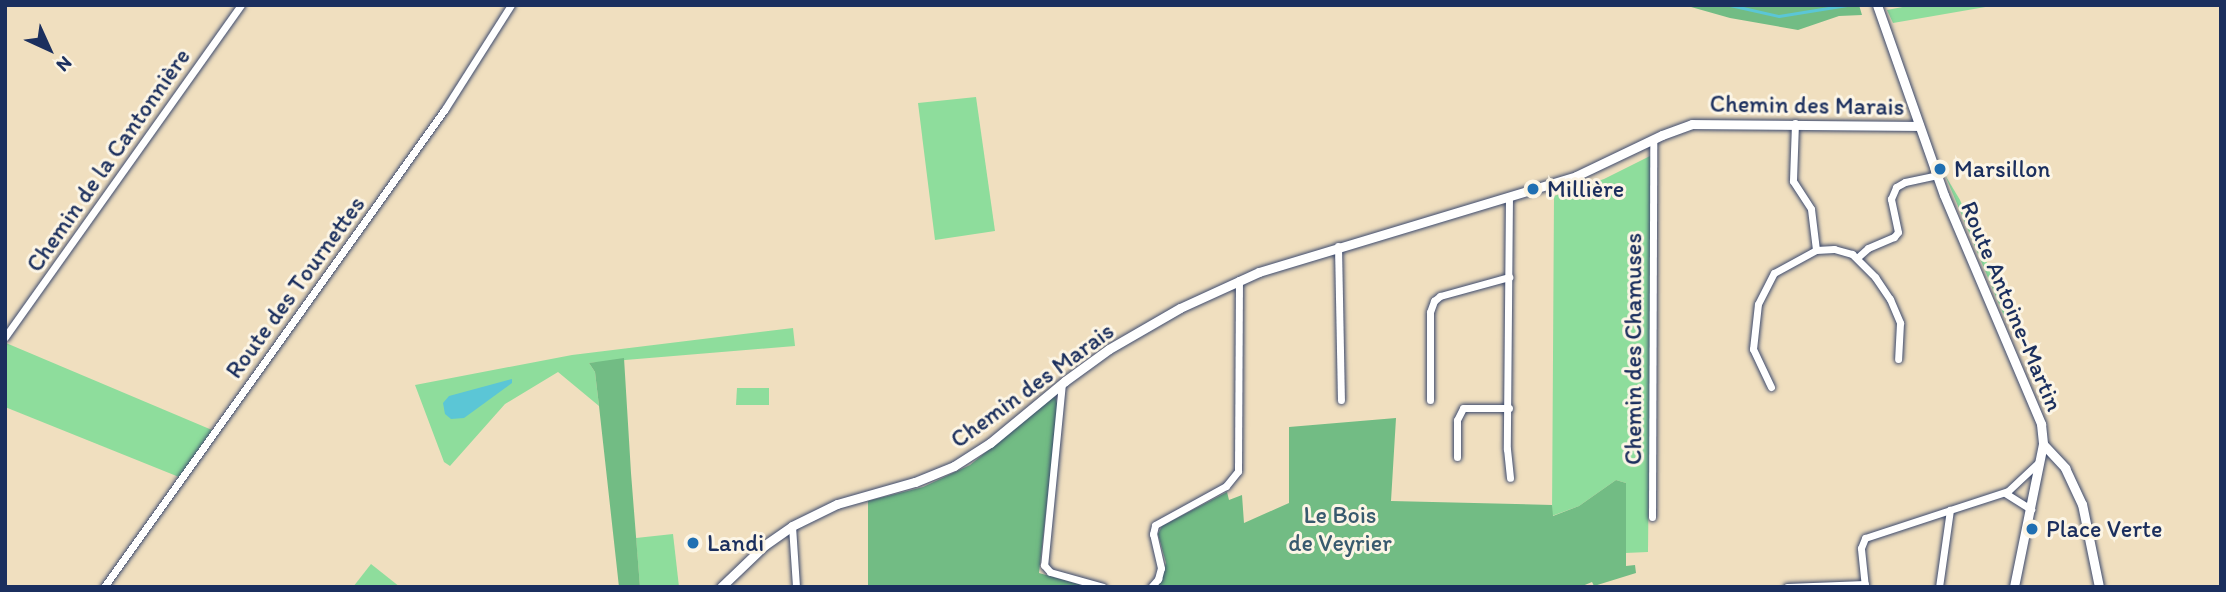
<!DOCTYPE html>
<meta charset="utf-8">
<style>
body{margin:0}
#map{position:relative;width:2226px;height:592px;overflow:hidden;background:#f0dfbf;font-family:Itim,sans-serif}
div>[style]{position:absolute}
.green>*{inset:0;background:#8edd9c}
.forest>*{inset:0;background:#72bc84}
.water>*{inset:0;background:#5bc6d6}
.stream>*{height:2.5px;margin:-1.25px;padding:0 1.25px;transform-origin:1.25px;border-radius:1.25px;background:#5bc6d6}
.roads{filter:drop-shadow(0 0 2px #3b496d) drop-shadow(0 0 2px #3b496d)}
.minor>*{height:7px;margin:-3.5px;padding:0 3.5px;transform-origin:3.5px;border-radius:3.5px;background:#fff}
.tertiary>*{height:9px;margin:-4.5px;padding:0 4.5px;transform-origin:4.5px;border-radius:4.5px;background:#fff}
.dots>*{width:19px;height:19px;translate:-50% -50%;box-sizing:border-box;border:4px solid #fcf5e5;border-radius:50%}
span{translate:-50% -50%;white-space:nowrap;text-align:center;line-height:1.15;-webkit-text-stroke:6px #fcf5e5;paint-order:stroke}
.street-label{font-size:24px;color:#1b2f5e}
.poi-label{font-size:24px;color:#1b2f5e}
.left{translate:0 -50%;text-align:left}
.park-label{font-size:24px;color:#385a6e}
.frame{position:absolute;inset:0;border:7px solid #1b2f5e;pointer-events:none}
.north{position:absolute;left:14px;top:14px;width:70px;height:70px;-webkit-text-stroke:5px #fcf5e5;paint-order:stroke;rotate:135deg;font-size:19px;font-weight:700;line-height:28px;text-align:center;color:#1b2f5e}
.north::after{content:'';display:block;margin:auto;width:24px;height:32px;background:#1b2f5e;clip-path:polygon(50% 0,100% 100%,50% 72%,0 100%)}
</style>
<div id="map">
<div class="green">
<i style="clip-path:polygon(1913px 5px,1997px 5px,1893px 23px,1887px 10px)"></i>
<i style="clip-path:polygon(976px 97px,995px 231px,935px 240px,918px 103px)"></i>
<i style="clip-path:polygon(1652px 155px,1648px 552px,1625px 553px,1626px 483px,1616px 480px,1579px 506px,1552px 516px,1554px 196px,1604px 179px)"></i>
<i style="clip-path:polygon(1945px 175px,1960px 200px,2005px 305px,2004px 316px)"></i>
<i style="clip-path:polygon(793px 328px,795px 346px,589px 363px,595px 372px,599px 406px,558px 372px,505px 404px,450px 466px,444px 462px,415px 385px,572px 355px)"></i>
<i style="clip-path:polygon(6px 343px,212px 430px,179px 477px,5px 407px)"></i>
<i style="clip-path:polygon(737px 388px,769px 388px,769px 405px,736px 405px)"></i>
<i style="clip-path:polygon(673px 534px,679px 587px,640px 587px,636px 538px)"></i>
<i style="clip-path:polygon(371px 564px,400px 587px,353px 587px)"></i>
</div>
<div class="forest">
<i style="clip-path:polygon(1684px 5px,1859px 5px,1862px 15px,1839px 16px,1798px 30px,1730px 18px)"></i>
<i style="clip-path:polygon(624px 358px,631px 473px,640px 587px,619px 587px,599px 406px,595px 372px,589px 363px)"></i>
<i style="clip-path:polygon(1055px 396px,1058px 407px,1039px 573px,1089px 587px,868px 587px,868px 501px,923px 487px,970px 465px)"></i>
<i style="clip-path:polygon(1396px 418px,1391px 501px,1552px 505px,1553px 516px,1579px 506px,1616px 480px,1626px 483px,1626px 566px,1635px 565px,1636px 573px,1594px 586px,1592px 582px,1580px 587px,1158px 587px,1166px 563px,1158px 534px,1162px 526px,1227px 492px,1229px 500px,1242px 495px,1244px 523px,1289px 503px,1289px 427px)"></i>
</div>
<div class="water">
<i style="clip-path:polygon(512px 379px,512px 383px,464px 418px,451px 419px,445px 414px,443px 403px,449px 396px)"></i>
</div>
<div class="stream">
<i style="left:1730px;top:5px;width:50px;rotate:12.7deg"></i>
<i style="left:1779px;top:16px;width:70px;rotate:-9.1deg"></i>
</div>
<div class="roads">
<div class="minor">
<i style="left:1795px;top:123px;width:58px;rotate:92deg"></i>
<i style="left:1793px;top:181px;width:33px;rotate:57deg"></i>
<i style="left:1811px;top:209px;width:41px;rotate:83deg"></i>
<i style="left:1509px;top:196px;width:253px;rotate:90.5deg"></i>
<i style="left:1507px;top:449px;width:29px;rotate:84deg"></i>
<i style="left:1338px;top:246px;width:154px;rotate:88.9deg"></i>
<i style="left:1858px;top:257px;width:13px;rotate:-42deg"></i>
<i style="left:1868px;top:248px;width:28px;rotate:-23deg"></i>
<i style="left:1894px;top:237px;width:6px;rotate:-51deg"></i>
<i style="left:1898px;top:232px;width:34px;rotate:-102deg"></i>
<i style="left:1891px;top:199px;width:13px;rotate:-67deg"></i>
<i style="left:1896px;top:187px;width:10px;rotate:-29deg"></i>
<i style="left:1905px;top:182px;width:33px;rotate:-12deg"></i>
<i style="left:5px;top:337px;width:407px;rotate:-54.6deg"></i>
<i style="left:1062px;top:383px;width:183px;rotate:95.6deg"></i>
<i style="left:1044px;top:565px;width:9px;rotate:49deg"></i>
<i style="left:1050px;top:572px;width:55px;rotate:15.8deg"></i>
<i style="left:1771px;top:387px;width:42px;rotate:-115.3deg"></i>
<i style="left:1753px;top:349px;width:45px;rotate:-83.7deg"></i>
<i style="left:1758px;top:304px;width:35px;rotate:-63deg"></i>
<i style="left:1774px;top:273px;width:48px;rotate:-28.7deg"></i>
<i style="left:1816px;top:250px;width:18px;rotate:-3deg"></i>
<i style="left:1834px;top:249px;width:19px;rotate:16deg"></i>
<i style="left:1852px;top:254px;width:33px;rotate:45deg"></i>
<i style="left:1875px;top:277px;width:27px;rotate:56deg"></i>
<i style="left:1890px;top:299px;width:26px;rotate:67deg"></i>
<i style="left:1900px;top:323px;width:36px;rotate:93deg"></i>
<i style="left:1430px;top:400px;width:88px;rotate:-90deg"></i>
<i style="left:1430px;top:312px;width:12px;rotate:-70deg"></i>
<i style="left:1434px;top:301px;width:8px;rotate:-40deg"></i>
<i style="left:1440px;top:296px;width:72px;rotate:-15.4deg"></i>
<i style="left:1457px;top:457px;width:37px;rotate:-90deg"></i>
<i style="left:1457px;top:420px;width:13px;rotate:-63deg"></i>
<i style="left:1463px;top:408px;width:46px"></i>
<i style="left:2005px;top:493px;width:31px;rotate:32deg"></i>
<i style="left:1652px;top:517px;width:378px;rotate:-89.8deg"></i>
<i style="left:792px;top:526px;width:61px;rotate:86.2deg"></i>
<i style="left:104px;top:587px;width:587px;rotate:-54.5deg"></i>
<i style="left:445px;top:109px;width:123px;rotate:-57.6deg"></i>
<i style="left:1151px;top:587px;width:11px;rotate:-49deg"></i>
<i style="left:1158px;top:579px;width:11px;rotate:-75deg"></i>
<i style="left:1161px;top:568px;width:35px;rotate:-103deg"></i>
<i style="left:1153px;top:534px;width:9px;rotate:-77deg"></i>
<i style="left:1155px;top:525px;width:81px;rotate:-28.8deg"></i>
<i style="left:1226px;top:486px;width:19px;rotate:-51deg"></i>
<i style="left:1238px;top:471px;width:191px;rotate:-89.7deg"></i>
<i style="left:1787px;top:587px;width:78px;rotate:-2.2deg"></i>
<i style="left:1865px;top:587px;width:39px;rotate:-96deg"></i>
<i style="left:1861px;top:548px;width:11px;rotate:-68deg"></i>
<i style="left:1865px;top:538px;width:89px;rotate:-18.2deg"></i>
<i style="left:1939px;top:587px;width:78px;rotate:-81.9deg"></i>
<i style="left:1950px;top:510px;width:61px;rotate:-18.1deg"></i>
<i style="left:2008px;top:491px;width:42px;rotate:-43.1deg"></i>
</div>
<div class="tertiary">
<i style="left:1877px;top:5px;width:201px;rotate:70.6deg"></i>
<i style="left:1944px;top:195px;width:249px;rotate:67deg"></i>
<i style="left:2041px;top:424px;width:20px;rotate:84deg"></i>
<i style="left:2043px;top:444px;width:146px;rotate:101.5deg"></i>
<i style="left:2043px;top:444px;width:33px;rotate:47deg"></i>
<i style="left:2065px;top:468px;width:40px;rotate:65deg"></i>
<i style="left:2082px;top:504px;width:85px;rotate:78.4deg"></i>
<i style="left:721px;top:587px;width:61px;rotate:-43.7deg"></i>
<i style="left:765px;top:545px;width:33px;rotate:-35deg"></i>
<i style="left:792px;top:526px;width:50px;rotate:-26.1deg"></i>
<i style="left:837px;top:504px;width:81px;rotate:-15.8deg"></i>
<i style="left:915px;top:482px;width:42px;rotate:-22.3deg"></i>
<i style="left:954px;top:466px;width:43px;rotate:-32.6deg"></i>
<i style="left:990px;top:443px;width:97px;rotate:-39.6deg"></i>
<i style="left:1065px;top:381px;width:54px;rotate:-36deg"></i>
<i style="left:1109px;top:349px;width:82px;rotate:-30deg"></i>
<i style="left:1180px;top:308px;width:87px;rotate:-24.5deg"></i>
<i style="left:1259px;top:272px;width:331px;rotate:-16.8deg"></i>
<i style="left:1576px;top:176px;width:95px;rotate:-25.5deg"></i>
<i style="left:1662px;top:135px;width:32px;rotate:-20deg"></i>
<i style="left:1692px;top:124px;width:227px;rotate:0.5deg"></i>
</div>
</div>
<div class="dots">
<i style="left:1940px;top:169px;background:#1f6fb2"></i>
<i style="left:1533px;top:189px;background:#1f6fb2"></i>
<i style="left:2032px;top:529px;background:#1f6fb2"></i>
<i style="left:693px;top:543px;background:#1f6fb2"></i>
</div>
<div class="street-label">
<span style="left:1807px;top:105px;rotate:1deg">Chemin des Marais</span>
<span style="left:108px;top:160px;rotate:-55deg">Chemin de la Cantonnière</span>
<span style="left:295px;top:287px;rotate:-54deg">Route des Tournettes</span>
<span style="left:2012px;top:306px;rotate:67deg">Route Antoine-Martin</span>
<span style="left:1633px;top:349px;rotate:-90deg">Chemin des Chamuses</span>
<span style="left:1032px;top:385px;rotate:-36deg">Chemin des Marais</span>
</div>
<div class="poi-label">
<span class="left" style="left:1954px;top:169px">Marsillon</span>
<span class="left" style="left:1547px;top:189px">Millière</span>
<span class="left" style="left:2046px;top:529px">Place Verte</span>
<span class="left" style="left:707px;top:543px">Landi</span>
</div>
<div class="park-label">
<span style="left:1340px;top:529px">Le Bois<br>de Veyrier</span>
</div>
<div class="frame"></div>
<div class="north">N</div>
</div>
